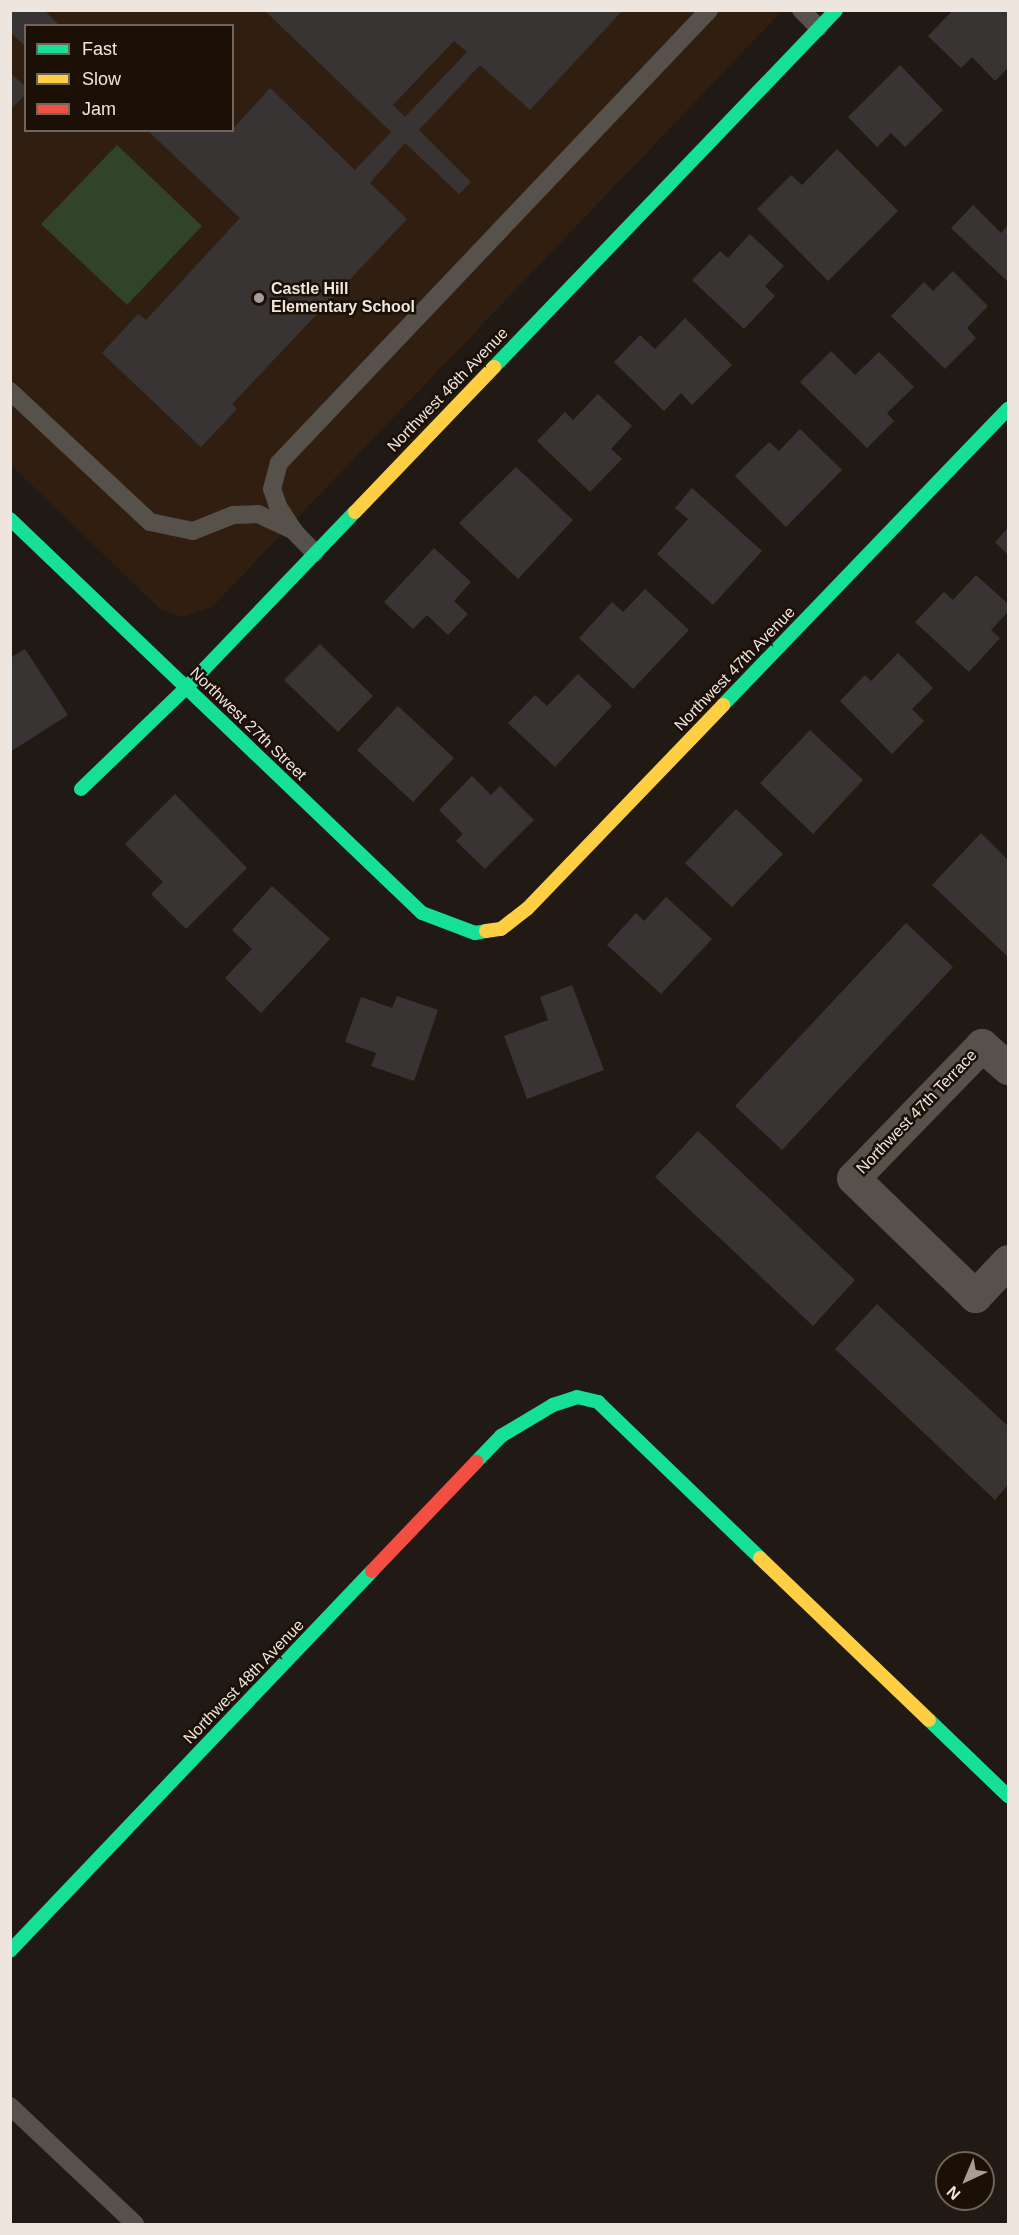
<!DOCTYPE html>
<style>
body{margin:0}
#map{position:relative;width:1019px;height:2235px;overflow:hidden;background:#211a14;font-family:Helvetica,sans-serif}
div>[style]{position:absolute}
.built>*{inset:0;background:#301f11}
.green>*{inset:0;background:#314329}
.building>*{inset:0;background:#383434}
.lane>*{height:18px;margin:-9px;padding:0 9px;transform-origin:9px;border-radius:9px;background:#57514b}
.street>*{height:33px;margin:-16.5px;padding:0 16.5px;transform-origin:16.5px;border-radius:16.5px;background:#57514b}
.fast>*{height:14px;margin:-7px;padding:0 7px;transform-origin:7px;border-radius:7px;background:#16e098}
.slow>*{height:14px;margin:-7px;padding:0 7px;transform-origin:7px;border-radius:7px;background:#ffcf43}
.jam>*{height:14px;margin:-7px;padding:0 7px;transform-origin:7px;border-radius:7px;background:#f24e42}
.dots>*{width:16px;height:16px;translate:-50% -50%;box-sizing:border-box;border:3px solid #1c1006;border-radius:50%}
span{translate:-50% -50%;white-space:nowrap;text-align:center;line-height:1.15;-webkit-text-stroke:5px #1c1006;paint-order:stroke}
.poi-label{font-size:16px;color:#eee5de;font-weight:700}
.left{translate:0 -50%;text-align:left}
.street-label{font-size:16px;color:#eee5de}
.frame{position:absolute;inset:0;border:12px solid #eee5de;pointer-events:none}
.legend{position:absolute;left:24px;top:24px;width:210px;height:108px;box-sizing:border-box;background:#1c1006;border:2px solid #70655c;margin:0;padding:8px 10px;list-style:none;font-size:18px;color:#eee5de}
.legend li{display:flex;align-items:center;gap:12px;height:30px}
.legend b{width:30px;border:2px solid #70655c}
.north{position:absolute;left:935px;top:2151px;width:60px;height:60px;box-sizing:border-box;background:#1c1006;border:2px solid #70655c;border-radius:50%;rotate:224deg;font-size:16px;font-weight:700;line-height:24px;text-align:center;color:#eee5de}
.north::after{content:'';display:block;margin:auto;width:21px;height:27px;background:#a69e97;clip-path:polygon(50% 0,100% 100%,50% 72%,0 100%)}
</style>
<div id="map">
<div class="built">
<i style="clip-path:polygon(evenodd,10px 11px,782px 11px,212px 607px,182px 617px,160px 609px,11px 465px,10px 11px,26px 26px,232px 26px,232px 130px,26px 130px,26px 26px)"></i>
</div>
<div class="green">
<i style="clip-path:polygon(117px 145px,202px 226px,127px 305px,41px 224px)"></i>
</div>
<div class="building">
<i style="clip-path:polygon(10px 10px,44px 10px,60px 26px,26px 26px,26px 47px,10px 32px)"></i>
<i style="clip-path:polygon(evenodd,264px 10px,623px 10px,530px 110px,480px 65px,419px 130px,471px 182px,459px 194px,405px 143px,370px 183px,407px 219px,232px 404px,237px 409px,201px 447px,102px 353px,138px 314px,146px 320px,240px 218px,147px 130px,232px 130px,270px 88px,355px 170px,391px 132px,264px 10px,454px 41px,467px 52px,405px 117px,393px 105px,454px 41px)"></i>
<i style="clip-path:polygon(953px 10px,1008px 10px,1008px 68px,995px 81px,972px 57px,961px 68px,928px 36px)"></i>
<i style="clip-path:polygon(900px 65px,943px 110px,905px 147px,891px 133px,877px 147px,848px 117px)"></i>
<i style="clip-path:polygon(10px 73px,26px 87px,26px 94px,10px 110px)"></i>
<i style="clip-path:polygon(837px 149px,898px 211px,828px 281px,757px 209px,791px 175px,802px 185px)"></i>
<i style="clip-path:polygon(973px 205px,1001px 233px,1008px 225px,1008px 282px,951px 228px)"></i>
<i style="clip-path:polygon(750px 234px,784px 266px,765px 286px,775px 296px,744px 329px,692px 280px,720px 251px,728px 258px)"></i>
<i style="clip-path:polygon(953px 271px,988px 306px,967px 328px,976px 338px,945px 369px,891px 316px,924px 282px,933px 291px)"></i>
<i style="clip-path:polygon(685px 318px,732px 365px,692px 405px,681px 393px,664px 411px,614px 362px,640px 335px,655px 349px)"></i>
<i style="clip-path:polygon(831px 351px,855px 375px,879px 352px,914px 387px,887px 413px,894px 421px,867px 448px,800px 382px)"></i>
<i style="clip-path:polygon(598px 394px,632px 426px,611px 449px,622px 459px,590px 492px,537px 441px,565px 412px,573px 420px)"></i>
<i style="clip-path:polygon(800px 429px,842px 470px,786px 527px,735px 476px,769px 442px,779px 451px)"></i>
<i style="clip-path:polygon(516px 467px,573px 520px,518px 579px,459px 523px)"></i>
<i style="clip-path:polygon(692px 488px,762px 551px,713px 605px,657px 554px,688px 519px,675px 508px)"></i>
<i style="clip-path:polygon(1008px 528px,1008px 555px,995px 542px)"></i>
<i style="clip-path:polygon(434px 548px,471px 582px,454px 601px,468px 614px,448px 635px,427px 615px,413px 629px,384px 602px)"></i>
<i style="clip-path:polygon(976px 575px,1008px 604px,1008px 612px,991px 630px,1000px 638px,969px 672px,915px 622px,944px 592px,953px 600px)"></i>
<i style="clip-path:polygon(645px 589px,689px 630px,633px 689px,579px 638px,612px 602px,623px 612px)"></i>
<i style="clip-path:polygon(320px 644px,373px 696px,338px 732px,284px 680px)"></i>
<i style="clip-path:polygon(25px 649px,68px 715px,10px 752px,10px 658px)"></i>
<i style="clip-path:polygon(898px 653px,933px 688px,912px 709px,924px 721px,892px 754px,840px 701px,865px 675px,871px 681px)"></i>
<i style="clip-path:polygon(578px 674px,612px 706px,555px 767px,508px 723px,535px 695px,547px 706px)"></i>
<i style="clip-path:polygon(398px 706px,454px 758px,413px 802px,357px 750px)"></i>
<i style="clip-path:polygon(810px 730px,863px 780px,813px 834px,760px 783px)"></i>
<i style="clip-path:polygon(472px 776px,491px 795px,500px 786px,534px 820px,485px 869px,456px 841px,463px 834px,439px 810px)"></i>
<i style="clip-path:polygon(175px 794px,247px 868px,186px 929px,151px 894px,163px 882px,125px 844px)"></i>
<i style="clip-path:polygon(736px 809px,783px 854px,732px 907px,685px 863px)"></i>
<i style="clip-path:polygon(981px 833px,1008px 860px,1008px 957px,932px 885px)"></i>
<i style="clip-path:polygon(272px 886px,330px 939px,261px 1013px,225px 978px,252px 949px,232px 930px)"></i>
<i style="clip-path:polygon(666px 897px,712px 939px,661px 994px,607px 945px,636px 913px,644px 921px)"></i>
<i style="clip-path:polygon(906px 923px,953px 967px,782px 1150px,735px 1106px)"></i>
<i style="clip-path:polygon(572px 985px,604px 1070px,527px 1099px,504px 1036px,548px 1020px,540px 997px)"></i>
<i style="clip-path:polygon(397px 996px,438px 1010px,414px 1081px,371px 1066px,376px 1053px,345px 1042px,361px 997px,392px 1008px)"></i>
<i style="clip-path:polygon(698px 1131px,855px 1280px,813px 1326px,655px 1177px)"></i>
<i style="clip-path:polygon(877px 1304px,1008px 1426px,1008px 1485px,995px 1500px,835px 1349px)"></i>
</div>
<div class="lane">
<i style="left:801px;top:10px;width:25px;rotate:45deg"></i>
<i style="left:10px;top:391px;width:192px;rotate:43.1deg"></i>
<i style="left:150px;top:522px;width:44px;rotate:11.8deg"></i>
<i style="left:193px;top:531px;width:43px;rotate:-21.8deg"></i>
<i style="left:233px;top:515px;width:25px;rotate:-2deg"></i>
<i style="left:258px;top:514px;width:40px;rotate:25deg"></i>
<i style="left:315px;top:553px;width:30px;rotate:-134deg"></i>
<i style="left:294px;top:531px;width:30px;rotate:-123deg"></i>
<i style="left:278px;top:506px;width:18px;rotate:-109deg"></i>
<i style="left:272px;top:489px;width:27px;rotate:-75deg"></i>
<i style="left:279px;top:463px;width:625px;rotate:-46.49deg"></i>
<i style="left:10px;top:2106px;width:172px;rotate:43.3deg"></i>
</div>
<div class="street">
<i style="left:1008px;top:1068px;width:35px;rotate:-139deg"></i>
<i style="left:982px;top:1045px;width:185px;rotate:134.1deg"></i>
<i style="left:853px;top:1178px;width:170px;rotate:44deg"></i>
<i style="left:975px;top:1296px;width:48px;rotate:-46.7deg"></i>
</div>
<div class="fast">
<i style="left:494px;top:367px;width:494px;rotate:-46.2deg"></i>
<i style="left:10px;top:519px;width:570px;rotate:43.72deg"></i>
<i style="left:422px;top:913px;width:57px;rotate:20.7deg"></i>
<i style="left:475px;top:933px;width:11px;rotate:-10deg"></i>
<i style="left:723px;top:705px;width:411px;rotate:-46.1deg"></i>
<i style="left:81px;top:789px;width:146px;rotate:-43.9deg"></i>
<i style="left:186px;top:688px;width:244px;rotate:-46.2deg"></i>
<i style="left:476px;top:1462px;width:36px;rotate:-46deg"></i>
<i style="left:501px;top:1436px;width:61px;rotate:-30.8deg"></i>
<i style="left:553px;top:1405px;width:25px;rotate:-18deg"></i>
<i style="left:577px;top:1397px;width:22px;rotate:13deg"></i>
<i style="left:598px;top:1402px;width:225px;rotate:43.9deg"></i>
<i style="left:929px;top:1720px;width:110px;rotate:43.9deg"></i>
<i style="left:10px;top:1951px;width:525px;rotate:-46.39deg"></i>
</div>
<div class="slow">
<i style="left:355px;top:512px;width:201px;rotate:-46.2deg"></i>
<i style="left:486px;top:931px;width:15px;rotate:-8deg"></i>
<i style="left:501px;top:929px;width:33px;rotate:-38deg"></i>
<i style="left:527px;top:909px;width:283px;rotate:-46.1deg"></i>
<i style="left:760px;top:1558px;width:234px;rotate:43.8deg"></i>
</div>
<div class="jam">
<i style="left:372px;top:1571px;width:151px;rotate:-46.3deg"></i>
</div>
<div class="dots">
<i style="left:259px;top:298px;background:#a69e97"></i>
</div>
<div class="poi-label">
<span class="left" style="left:271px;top:298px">Castle Hill<br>Elementary School</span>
</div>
<div class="street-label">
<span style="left:448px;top:390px;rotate:-46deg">Northwest 46th Avenue</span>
<span style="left:735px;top:669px;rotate:-46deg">Northwest 47th Avenue</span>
<span style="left:248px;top:724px;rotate:44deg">Northwest 27th Street</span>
<span style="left:917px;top:1112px;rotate:-46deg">Northwest 47th Terrace</span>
<span style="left:244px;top:1682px;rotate:-46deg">Northwest 48th Avenue</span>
</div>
<div class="frame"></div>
<ul class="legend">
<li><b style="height:8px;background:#16e098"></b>Fast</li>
<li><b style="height:8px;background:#ffcf43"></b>Slow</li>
<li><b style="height:8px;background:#f24e42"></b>Jam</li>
</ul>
<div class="north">N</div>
</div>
